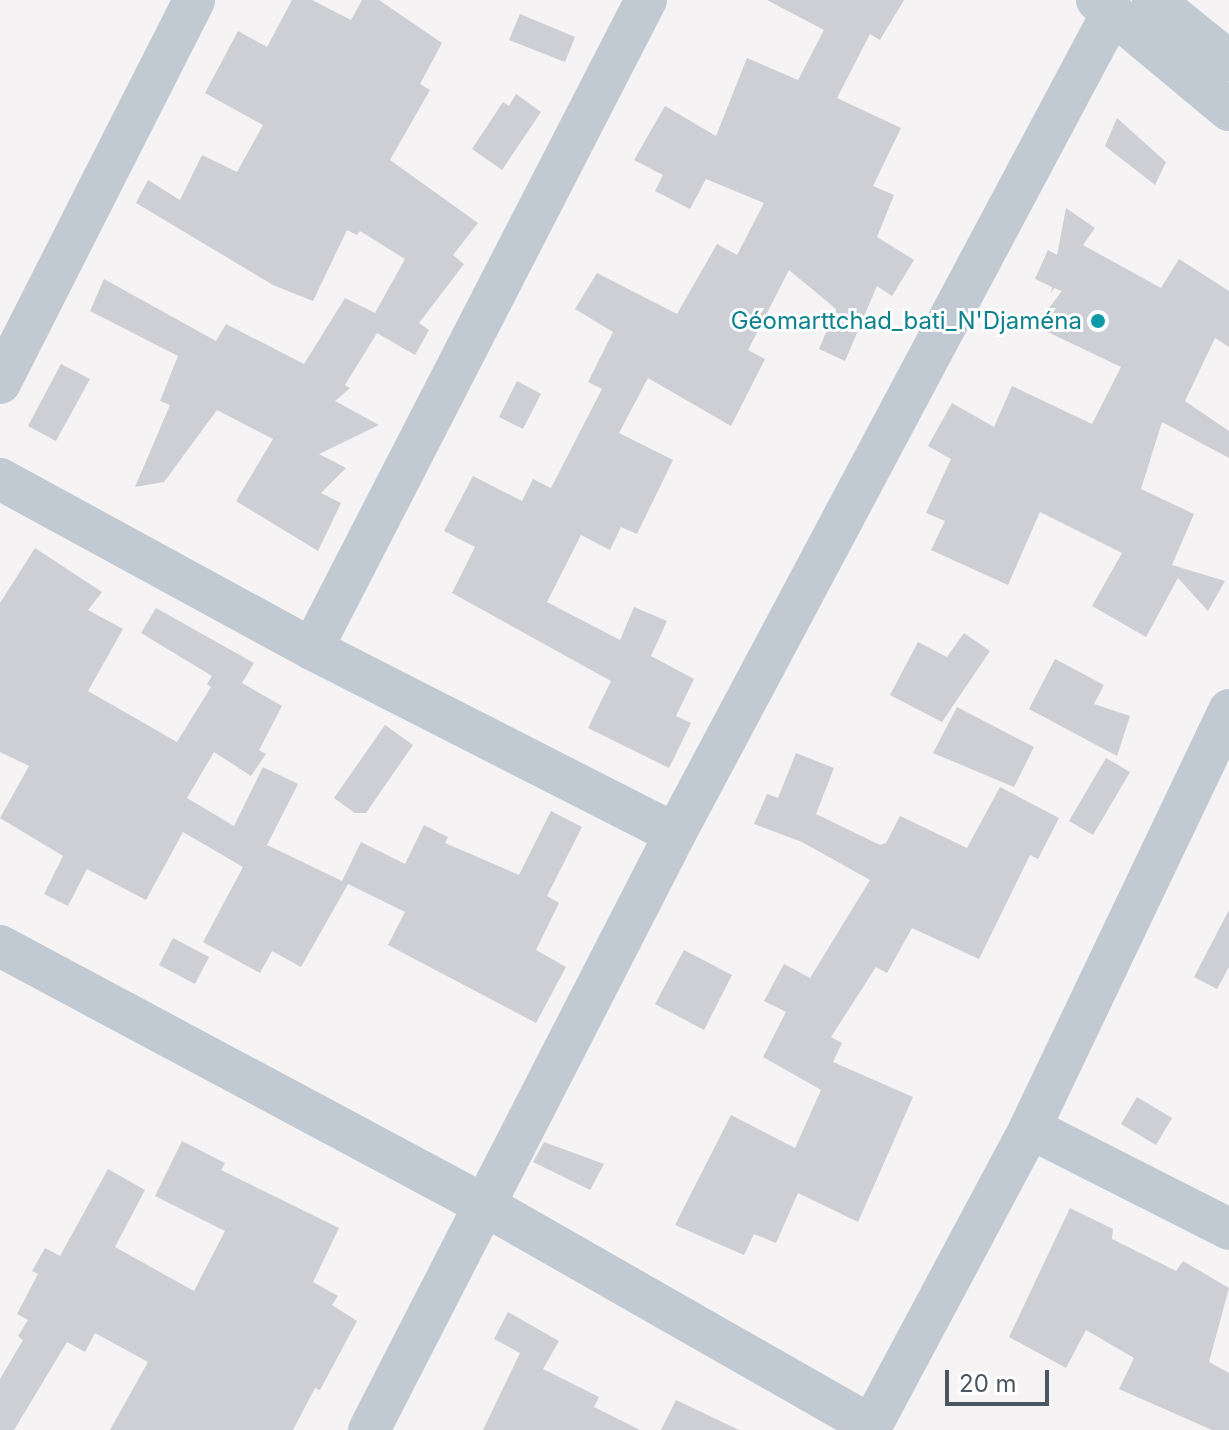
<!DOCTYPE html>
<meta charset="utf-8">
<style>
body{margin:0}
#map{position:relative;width:1229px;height:1430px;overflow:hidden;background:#f5f3f3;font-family:Inter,sans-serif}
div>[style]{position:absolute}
.building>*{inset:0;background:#cdcfd5}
.minor>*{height:42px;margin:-21px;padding:0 21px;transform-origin:21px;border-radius:21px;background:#c1cad2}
.dots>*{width:22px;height:22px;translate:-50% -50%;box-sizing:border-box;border:4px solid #fff;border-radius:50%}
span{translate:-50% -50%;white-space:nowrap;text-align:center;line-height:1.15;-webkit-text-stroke:6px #fff;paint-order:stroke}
.culture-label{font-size:24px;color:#0d838f}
.right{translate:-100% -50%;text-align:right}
.scale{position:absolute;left:945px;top:1370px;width:104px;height:36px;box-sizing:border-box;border:4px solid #4a5661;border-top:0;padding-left:10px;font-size:24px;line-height:28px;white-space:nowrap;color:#4a5661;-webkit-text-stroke:6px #fff;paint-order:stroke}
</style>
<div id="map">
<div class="building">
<i style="clip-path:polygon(292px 0,312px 0,351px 20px,362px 0,379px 0,442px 43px,420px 84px,430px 90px,390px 160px,478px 223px,453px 255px,464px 264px,419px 323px,429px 330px,415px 355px,377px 333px,345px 385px,350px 388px,335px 401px,379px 425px,319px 454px,346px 468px,321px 493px,341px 503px,318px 551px,236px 501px,273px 439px,217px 410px,164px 482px,135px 487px,170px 405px,160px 401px,178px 356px,90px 311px,104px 279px,216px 341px,226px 324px,304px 364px,345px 298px,375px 313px,405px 259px,360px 231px,357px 235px,347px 230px,313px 301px,273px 285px,136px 203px,148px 180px,180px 200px,202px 155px,237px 172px,263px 125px,205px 93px,238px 31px,267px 47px)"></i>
<i style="clip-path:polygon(767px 0,904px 0,880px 40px,870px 34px,837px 98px,901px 128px,873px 186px,894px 195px,877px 237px,914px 260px,892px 296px,877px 286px,845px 361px,819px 349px,836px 309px,789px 270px,748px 350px,765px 359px,731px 426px,648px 378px,619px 433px,673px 460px,637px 534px,621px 527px,610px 550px,581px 535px,547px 602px,620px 640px,634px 607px,667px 621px,651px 656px,694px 679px,676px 716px,691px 723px,669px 768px,588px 728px,611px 681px,452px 593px,475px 547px,444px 531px,473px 476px,522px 501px,533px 479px,551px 488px,602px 389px,588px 382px,613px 332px,575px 309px,597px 273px,677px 314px,717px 244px,737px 255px,764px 203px,706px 179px,690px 209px,655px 191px,663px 175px,634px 160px,665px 106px,716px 136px,747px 58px,798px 80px,824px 30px)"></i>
<i style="clip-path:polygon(520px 14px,575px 37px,565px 62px,509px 40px)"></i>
<i style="clip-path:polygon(516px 94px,541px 112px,502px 170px,472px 149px,503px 102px,509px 106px)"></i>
<i style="clip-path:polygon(1117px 118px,1166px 162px,1155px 185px,1105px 146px)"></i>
<i style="clip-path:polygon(1066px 208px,1095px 228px,1083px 245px,1161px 288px,1179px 259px,1229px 291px,1229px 347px,1215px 338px,1185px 401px,1229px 431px,1229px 458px,1162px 422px,1141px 489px,1194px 514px,1172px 565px,1225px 581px,1208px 611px,1178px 578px,1146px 637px,1092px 606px,1122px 553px,1040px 512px,1008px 585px,931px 550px,945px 521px,926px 513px,951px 459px,928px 446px,952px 403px,994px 427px,1012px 386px,1092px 424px,1121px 367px,1035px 326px,1062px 291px,1054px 288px,1051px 293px,1052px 287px,1035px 279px,1048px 250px,1057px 255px)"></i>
<i style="clip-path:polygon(61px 364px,90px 379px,56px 441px,28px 426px)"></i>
<i style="clip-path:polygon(517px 381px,541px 394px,523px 429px,499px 417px)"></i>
<i style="clip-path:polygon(35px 548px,102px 592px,88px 610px,123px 629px,88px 691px,177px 742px,211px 687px,207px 684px,212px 676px,141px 633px,156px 608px,254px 663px,242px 683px,282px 706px,259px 750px,266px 754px,251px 776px,214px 752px,187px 798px,234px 826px,263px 767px,298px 784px,267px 845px,342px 881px,361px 842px,405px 864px,424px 825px,448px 837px,445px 843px,519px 875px,551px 811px,582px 827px,547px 896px,559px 903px,536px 950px,566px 967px,536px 1023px,388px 945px,405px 912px,348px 884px,301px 967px,272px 951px,260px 973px,203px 942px,243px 867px,183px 832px,146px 900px,87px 869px,68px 906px,44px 894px,63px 856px,0 818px,29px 766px,0 752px,0 603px)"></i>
<i style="clip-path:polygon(964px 633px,990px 651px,942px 722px,890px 695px,918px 642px,947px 657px)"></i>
<i style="clip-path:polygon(1055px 659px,1104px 685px,1094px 704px,1130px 716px,1117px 756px,1029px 709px)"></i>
<i style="clip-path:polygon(957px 707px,1034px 747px,1014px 787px,933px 753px)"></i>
<i style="clip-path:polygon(385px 725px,413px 745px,366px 813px,355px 813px,334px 798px)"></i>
<i style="clip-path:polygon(796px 753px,834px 768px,816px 814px,880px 845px,886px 843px,900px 816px,967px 848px,1000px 787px,1059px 818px,1038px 859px,1030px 855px,979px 959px,912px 928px,887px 973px,876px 967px,831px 1037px,842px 1043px,833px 1062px,913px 1097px,858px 1222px,798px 1193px,776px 1243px,754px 1234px,744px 1255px,675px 1225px,731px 1115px,795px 1148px,821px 1090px,763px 1057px,786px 1012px,764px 1001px,784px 964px,810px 978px,870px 880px,802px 842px,754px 824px,767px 794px,778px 798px)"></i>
<i style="clip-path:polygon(1106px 758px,1130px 772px,1093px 835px,1069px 821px)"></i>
<i style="clip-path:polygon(1229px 910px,1229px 967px,1217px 989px,1194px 977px)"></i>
<i style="clip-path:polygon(173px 938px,209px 957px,195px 984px,159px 965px)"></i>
<i style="clip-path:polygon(684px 950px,732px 975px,704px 1030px,655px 1004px)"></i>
<i style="clip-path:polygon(1137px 1097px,1172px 1118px,1156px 1145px,1121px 1124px)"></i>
<i style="clip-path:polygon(182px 1141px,225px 1163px,221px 1170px,339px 1228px,313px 1282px,338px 1296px,332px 1305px,357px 1321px,320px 1390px,315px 1388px,293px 1430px,110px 1430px,148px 1362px,95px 1333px,85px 1352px,67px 1342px,14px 1430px,0 1430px,0 1379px,23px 1340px,18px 1336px,28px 1320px,17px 1314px,38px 1274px,32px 1271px,45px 1248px,60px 1256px,108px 1169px,145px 1190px,115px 1247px,194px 1291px,225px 1231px,155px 1196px)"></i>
<i style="clip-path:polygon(544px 1142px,604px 1164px,590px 1190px,533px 1162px)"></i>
<i style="clip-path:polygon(1070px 1208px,1113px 1229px,1112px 1239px,1176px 1271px,1183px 1261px,1229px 1288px,1209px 1362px,1229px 1373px,1229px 1430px,1212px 1430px,1119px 1389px,1134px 1358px,1086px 1330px,1066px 1368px,1009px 1337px)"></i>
<i style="clip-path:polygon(508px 1312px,559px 1341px,543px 1369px,599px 1397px,594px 1407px,640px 1430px,483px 1430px,520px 1353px,494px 1339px)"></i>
<i style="clip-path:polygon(676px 1400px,739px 1430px,661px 1430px)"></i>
</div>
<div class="minor">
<i style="left:1097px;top:0;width:172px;rotate:39.8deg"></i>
<i style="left:1153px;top:0;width:97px;rotate:38.8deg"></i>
<i style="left:0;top:383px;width:429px;rotate:-63.1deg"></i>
<i style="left:0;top:479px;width:355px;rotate:28.6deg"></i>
<i style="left:312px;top:649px;width:407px;rotate:27deg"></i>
<i style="left:312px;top:649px;width:730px;rotate:-62.77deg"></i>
<i style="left:0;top:946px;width:551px;rotate:28.15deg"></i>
<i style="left:486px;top:1206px;width:443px;rotate:29.7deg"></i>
<i style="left:1030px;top:1128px;width:223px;rotate:26.9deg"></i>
<i style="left:369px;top:1430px;width:670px;rotate:-62.82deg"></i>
<i style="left:675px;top:834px;width:930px;rotate:-61.97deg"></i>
<i style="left:869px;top:1430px;width:342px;rotate:-61.9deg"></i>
<i style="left:1030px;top:1128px;width:463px;rotate:-64.5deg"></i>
</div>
<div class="dots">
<i style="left:1098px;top:321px;background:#0f9aa8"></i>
</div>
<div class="culture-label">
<span class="right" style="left:1082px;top:321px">Géomarttchad_bati_N'Djaména</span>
</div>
<div class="scale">20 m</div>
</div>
